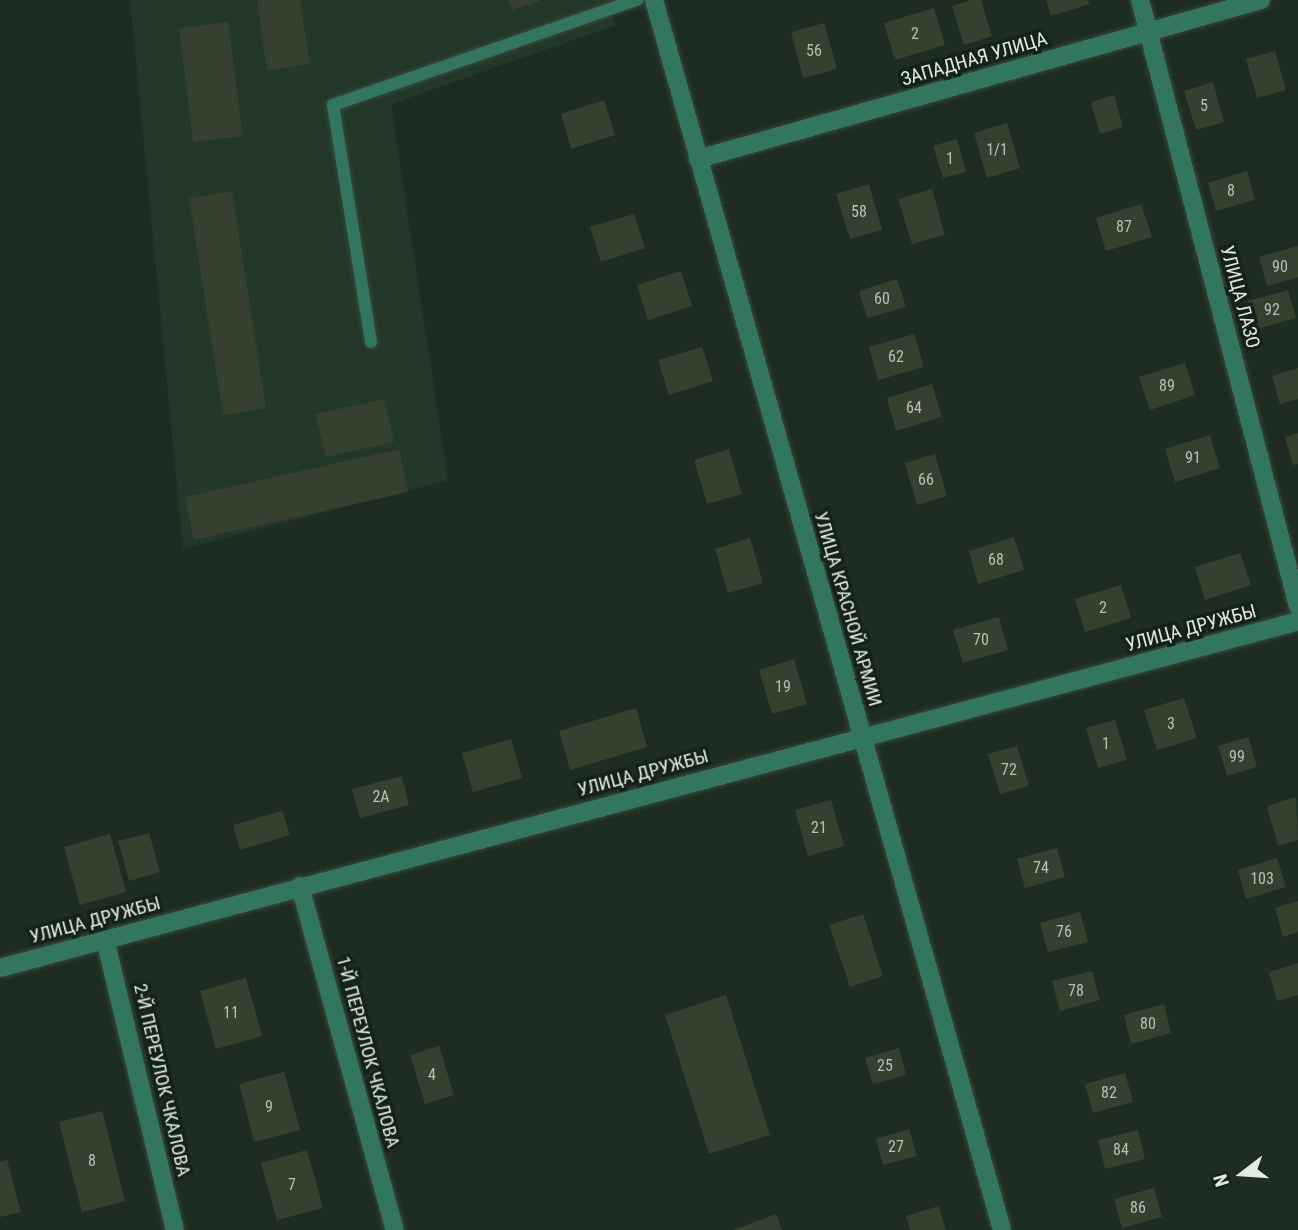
<!DOCTYPE html>
<meta charset="utf-8">
<style>
body{margin:0}
#map{position:relative;width:1298px;height:1230px;overflow:hidden;background:#1e2d21;font-family:"Roboto Condensed",sans-serif}
div>[style]{position:absolute}
.built>*{inset:0;background:#233828}
.building>*{inset:0;background:#36402f}
.roads{filter:drop-shadow(0 0 2px #39483c) drop-shadow(0 0 2px #39483c)}
.service>*{height:12px;margin:-6px;padding:0 6px;transform-origin:6px;border-radius:6px;background:#337660}
.minor>*{height:18px;margin:-9px;padding:0 9px;transform-origin:9px;border-radius:9px;background:#337660}
.tertiary>*{height:18px;margin:-9px;padding:0 9px;transform-origin:9px;border-radius:9px;background:#337660}
span{translate:-50% -50%;white-space:nowrap;text-align:center;line-height:1.15;-webkit-text-stroke:7px #142318;paint-order:stroke}
.number-label{font-size:16px;color:#b7c0b6}
.number-label span{-webkit-text-stroke-width:0}
.street-label{font-size:19px;color:#e2ebe3}
.north{position:absolute;left:1207px;top:1139px;width:70px;height:70px;-webkit-text-stroke:5px #142318;paint-order:stroke;rotate:253deg;font-size:19px;font-weight:700;line-height:28px;text-align:center;color:#e2ebe3}
.north::after{content:'';display:block;margin:auto;width:24px;height:32px;background:#e2ebe3;clip-path:polygon(50% 0,100% 100%,50% 72%,0 100%)}
</style>
<div id="map">
<div class="built">
<i style="clip-path:polygon(130px 0,609px 0,616px 25px,391px 104px,448px 480px,183px 549px)"></i>
</div>
<div class="building">
<i style="clip-path:polygon(257px 0,300px 0,310px 64px,267px 71px)"></i>
<i style="clip-path:polygon(509px 0,540px 0,540px 1px,512px 10px)"></i>
<i style="clip-path:polygon(971px 0,981px 0,992px 36px,964px 45px,952px 6px)"></i>
<i style="clip-path:polygon(1046px 0,1088px 0,1090px 4px,1051px 16px)"></i>
<i style="clip-path:polygon(934px 8px,945px 45px,895px 60px,884px 23px)"></i>
<i style="clip-path:polygon(228px 22px,243px 136px,193px 142px,179px 28px)"></i>
<i style="clip-path:polygon(824px 23px,837px 69px,803px 78px,791px 32px)"></i>
<i style="clip-path:polygon(1275px 51px,1286px 90px,1257px 98px,1246px 59px)"></i>
<i style="clip-path:polygon(1213px 82px,1224px 122px,1196px 130px,1184px 91px)"></i>
<i style="clip-path:polygon(1114px 95px,1123px 127px,1100px 134px,1091px 102px)"></i>
<i style="clip-path:polygon(604px 100px,615px 135px,571px 149px,561px 114px)"></i>
<i style="clip-path:polygon(1007px 123px,1020px 168px,987px 178px,974px 133px)"></i>
<i style="clip-path:polygon(957px 139px,966px 172px,943px 178px,933px 146px)"></i>
<i style="clip-path:polygon(1247px 171px,1255px 200px,1216px 211px,1208px 183px)"></i>
<i style="clip-path:polygon(869px 184px,882px 230px,850px 239px,836px 194px)"></i>
<i style="clip-path:polygon(932px 189px,945px 235px,912px 244px,898px 199px)"></i>
<i style="clip-path:polygon(232px 191px,266px 408px,223px 415px,189px 198px)"></i>
<i style="clip-path:polygon(1141px 204px,1152px 237px,1106px 251px,1096px 218px)"></i>
<i style="clip-path:polygon(634px 214px,645px 248px,601px 262px,590px 227px)"></i>
<i style="clip-path:polygon(1298px 246px,1298px 277px,1267px 286px,1259px 257px)"></i>
<i style="clip-path:polygon(681px 271px,692px 306px,648px 320px,637px 285px)"></i>
<i style="clip-path:polygon(897px 279px,906px 307px,867px 318px,859px 291px)"></i>
<i style="clip-path:polygon(1288px 290px,1296px 318px,1257px 329px,1248px 301px)"></i>
<i style="clip-path:polygon(914px 334px,924px 367px,878px 380px,869px 347px)"></i>
<i style="clip-path:polygon(702px 347px,713px 381px,669px 395px,658px 360px)"></i>
<i style="clip-path:polygon(1185px 363px,1195px 395px,1150px 410px,1139px 377px)"></i>
<i style="clip-path:polygon(1298px 368px,1298px 399px,1280px 404px,1272px 376px)"></i>
<i style="clip-path:polygon(932px 384px,942px 417px,896px 431px,887px 398px)"></i>
<i style="clip-path:polygon(384px 399px,394px 442px,326px 457px,315px 414px)"></i>
<i style="clip-path:polygon(1298px 433px,1298px 464px,1293px 465px,1285px 437px)"></i>
<i style="clip-path:polygon(1210px 435px,1220px 468px,1175px 482px,1165px 449px)"></i>
<i style="clip-path:polygon(399px 449px,408px 492px,194px 540px,185px 497px)"></i>
<i style="clip-path:polygon(729px 449px,742px 494px,707px 504px,694px 460px)"></i>
<i style="clip-path:polygon(935px 454px,947px 496px,917px 505px,905px 463px)"></i>
<i style="clip-path:polygon(1014px 537px,1024px 570px,978px 584px,969px 551px)"></i>
<i style="clip-path:polygon(750px 538px,763px 583px,728px 593px,715px 549px)"></i>
<i style="clip-path:polygon(1240px 553px,1251px 585px,1205px 600px,1195px 567px)"></i>
<i style="clip-path:polygon(1121px 585px,1131px 618px,1085px 632px,1075px 599px)"></i>
<i style="clip-path:polygon(999px 617px,1008px 650px,963px 663px,953px 630px)"></i>
<i style="clip-path:polygon(794px 659px,807px 704px,772px 714px,759px 670px)"></i>
<i style="clip-path:polygon(1184px 698px,1197px 738px,1157px 750px,1144px 710px)"></i>
<i style="clip-path:polygon(636px 708px,647px 747px,570px 770px,559px 731px)"></i>
<i style="clip-path:polygon(1115px 720px,1127px 760px,1098px 768px,1086px 728px)"></i>
<i style="clip-path:polygon(1248px 737px,1257px 767px,1227px 776px,1218px 746px)"></i>
<i style="clip-path:polygon(511px 739px,522px 778px,473px 792px,462px 753px)"></i>
<i style="clip-path:polygon(1017px 746px,1029px 786px,1000px 794px,988px 754px)"></i>
<i style="clip-path:polygon(402px 776px,409px 805px,360px 818px,352px 789px)"></i>
<i style="clip-path:polygon(1296px 797px,1298px 840px,1278px 846px,1267px 806px)"></i>
<i style="clip-path:polygon(831px 800px,844px 846px,808px 856px,795px 810px)"></i>
<i style="clip-path:polygon(282px 811px,290px 835px,240px 850px,233px 825px)"></i>
<i style="clip-path:polygon(149px 833px,160px 872px,129px 881px,118px 841px)"></i>
<i style="clip-path:polygon(110px 834px,126px 892px,80px 905px,64px 847px)"></i>
<i style="clip-path:polygon(1057px 848px,1065px 877px,1025px 888px,1017px 859px)"></i>
<i style="clip-path:polygon(1277px 858px,1286px 887px,1246px 899px,1238px 870px)"></i>
<i style="clip-path:polygon(1298px 901px,1298px 932px,1283px 937px,1275px 908px)"></i>
<i style="clip-path:polygon(1080px 912px,1088px 942px,1048px 952px,1040px 923px)"></i>
<i style="clip-path:polygon(863px 914px,883px 976px,850px 987px,829px 925px)"></i>
<i style="clip-path:polygon(1298px 963px,1298px 995px,1277px 1001px,1269px 972px)"></i>
<i style="clip-path:polygon(1092px 971px,1100px 1000px,1060px 1011px,1052px 981px)"></i>
<i style="clip-path:polygon(246px 978px,262px 1036px,216px 1049px,200px 991px)"></i>
<i style="clip-path:polygon(726px 995px,770px 1135px,709px 1154px,665px 1015px)"></i>
<i style="clip-path:polygon(1164px 1004px,1171px 1033px,1131px 1044px,1124px 1015px)"></i>
<i style="clip-path:polygon(439px 1046px,454px 1095px,425px 1104px,410px 1055px)"></i>
<i style="clip-path:polygon(899px 1048px,906px 1075px,873px 1084px,865px 1058px)"></i>
<i style="clip-path:polygon(284px 1072px,300px 1130px,254px 1142px,239px 1084px)"></i>
<i style="clip-path:polygon(1125px 1073px,1133px 1102px,1093px 1113px,1085px 1084px)"></i>
<i style="clip-path:polygon(102px 1111px,125px 1201px,82px 1212px,59px 1122px)"></i>
<i style="clip-path:polygon(909px 1129px,917px 1156px,883px 1165px,876px 1139px)"></i>
<i style="clip-path:polygon(1138px 1130px,1145px 1159px,1105px 1169px,1098px 1140px)"></i>
<i style="clip-path:polygon(307px 1150px,323px 1208px,277px 1220px,261px 1163px)"></i>
<i style="clip-path:polygon(7px 1160px,21px 1212px,0 1217px,0 1162px)"></i>
<i style="clip-path:polygon(1154px 1188px,1162px 1217px,1122px 1228px,1114px 1199px)"></i>
<i style="clip-path:polygon(939px 1206px,946px 1230px,910px 1230px,906px 1216px)"></i>
<i style="clip-path:polygon(776px 1214px,782px 1230px,733px 1230px)"></i>
</div>
<div class="roads">
<div class="service">
<i style="left:371px;top:342px;width:240px;rotate:-99.1deg"></i>
<i style="left:333px;top:105px;width:322px;rotate:-19.1deg"></i>
</div>
<div class="minor">
<i style="left:1140px;top:0;width:626px;rotate:75.39deg"></i>
<i style="left:698px;top:159px;width:585px;rotate:-15.77deg"></i>
<i style="left:300px;top:886px;width:357px;rotate:74.6deg"></i>
<i style="left:105px;top:939px;width:299px;rotate:76.5deg"></i>
<i style="left:0;top:968px;width:892px;rotate:-14.94deg"></i>
</div>
<div class="tertiary">
<i style="left:654px;top:0;width:1278px;rotate:74.2deg"></i>
<i style="left:862px;top:738px;width:451px;rotate:-15deg"></i>
</div>
</div>
<div class="number-label">
<span style="left:915px;top:34px">2</span>
<span style="left:814px;top:51px">56</span>
<span style="left:1204px;top:106px">5</span>
<span style="left:997px;top:150px">1/1</span>
<span style="left:950px;top:159px">1</span>
<span style="left:1231px;top:191px">8</span>
<span style="left:859px;top:212px">58</span>
<span style="left:1124px;top:227px">87</span>
<span style="left:1280px;top:267px">90</span>
<span style="left:882px;top:299px">60</span>
<span style="left:1272px;top:310px">92</span>
<span style="left:896px;top:357px">62</span>
<span style="left:1167px;top:386px">89</span>
<span style="left:914px;top:408px">64</span>
<span style="left:1193px;top:458px">91</span>
<span style="left:926px;top:480px">66</span>
<span style="left:996px;top:560px">68</span>
<span style="left:1103px;top:608px">2</span>
<span style="left:981px;top:640px">70</span>
<span style="left:783px;top:687px">19</span>
<span style="left:1171px;top:724px">3</span>
<span style="left:1106px;top:744px">1</span>
<span style="left:1237px;top:757px">99</span>
<span style="left:1009px;top:770px">72</span>
<span style="left:381px;top:797px">2А</span>
<span style="left:819px;top:828px">21</span>
<span style="left:1041px;top:868px">74</span>
<span style="left:1262px;top:879px">103</span>
<span style="left:1064px;top:932px">76</span>
<span style="left:1076px;top:991px">78</span>
<span style="left:231px;top:1013px">11</span>
<span style="left:1148px;top:1024px">80</span>
<span style="left:885px;top:1066px">25</span>
<span style="left:432px;top:1075px">4</span>
<span style="left:1109px;top:1093px">82</span>
<span style="left:269px;top:1107px">9</span>
<span style="left:896px;top:1147px">27</span>
<span style="left:1121px;top:1150px">84</span>
<span style="left:92px;top:1161px">8</span>
<span style="left:292px;top:1185px">7</span>
<span style="left:1138px;top:1208px">86</span>
</div>
<div class="street-label">
<span style="left:974px;top:59px;rotate:-16deg">ЗАПАДНАЯ УЛИЦА</span>
<span style="left:1240px;top:297px;rotate:75deg">УЛИЦА ЛАЗО</span>
<span style="left:848px;top:609px;rotate:74deg">УЛИЦА КРАСНОЙ АРМИИ</span>
<span style="left:1191px;top:628px;rotate:-15deg">УЛИЦА ДРУЖБЫ</span>
<span style="left:643px;top:773px;rotate:-15deg">УЛИЦА ДРУЖБЫ</span>
<span style="left:95px;top:920px;rotate:-15deg">УЛИЦА ДРУЖБЫ</span>
<span style="left:368px;top:1052px;rotate:75deg">1-Й ПЕРЕУЛОК ЧКАЛОВА</span>
<span style="left:162px;top:1080px;rotate:77deg">2-Й ПЕРЕУЛОК ЧКАЛОВА</span>
</div>
<div class="north">N</div>
</div>
